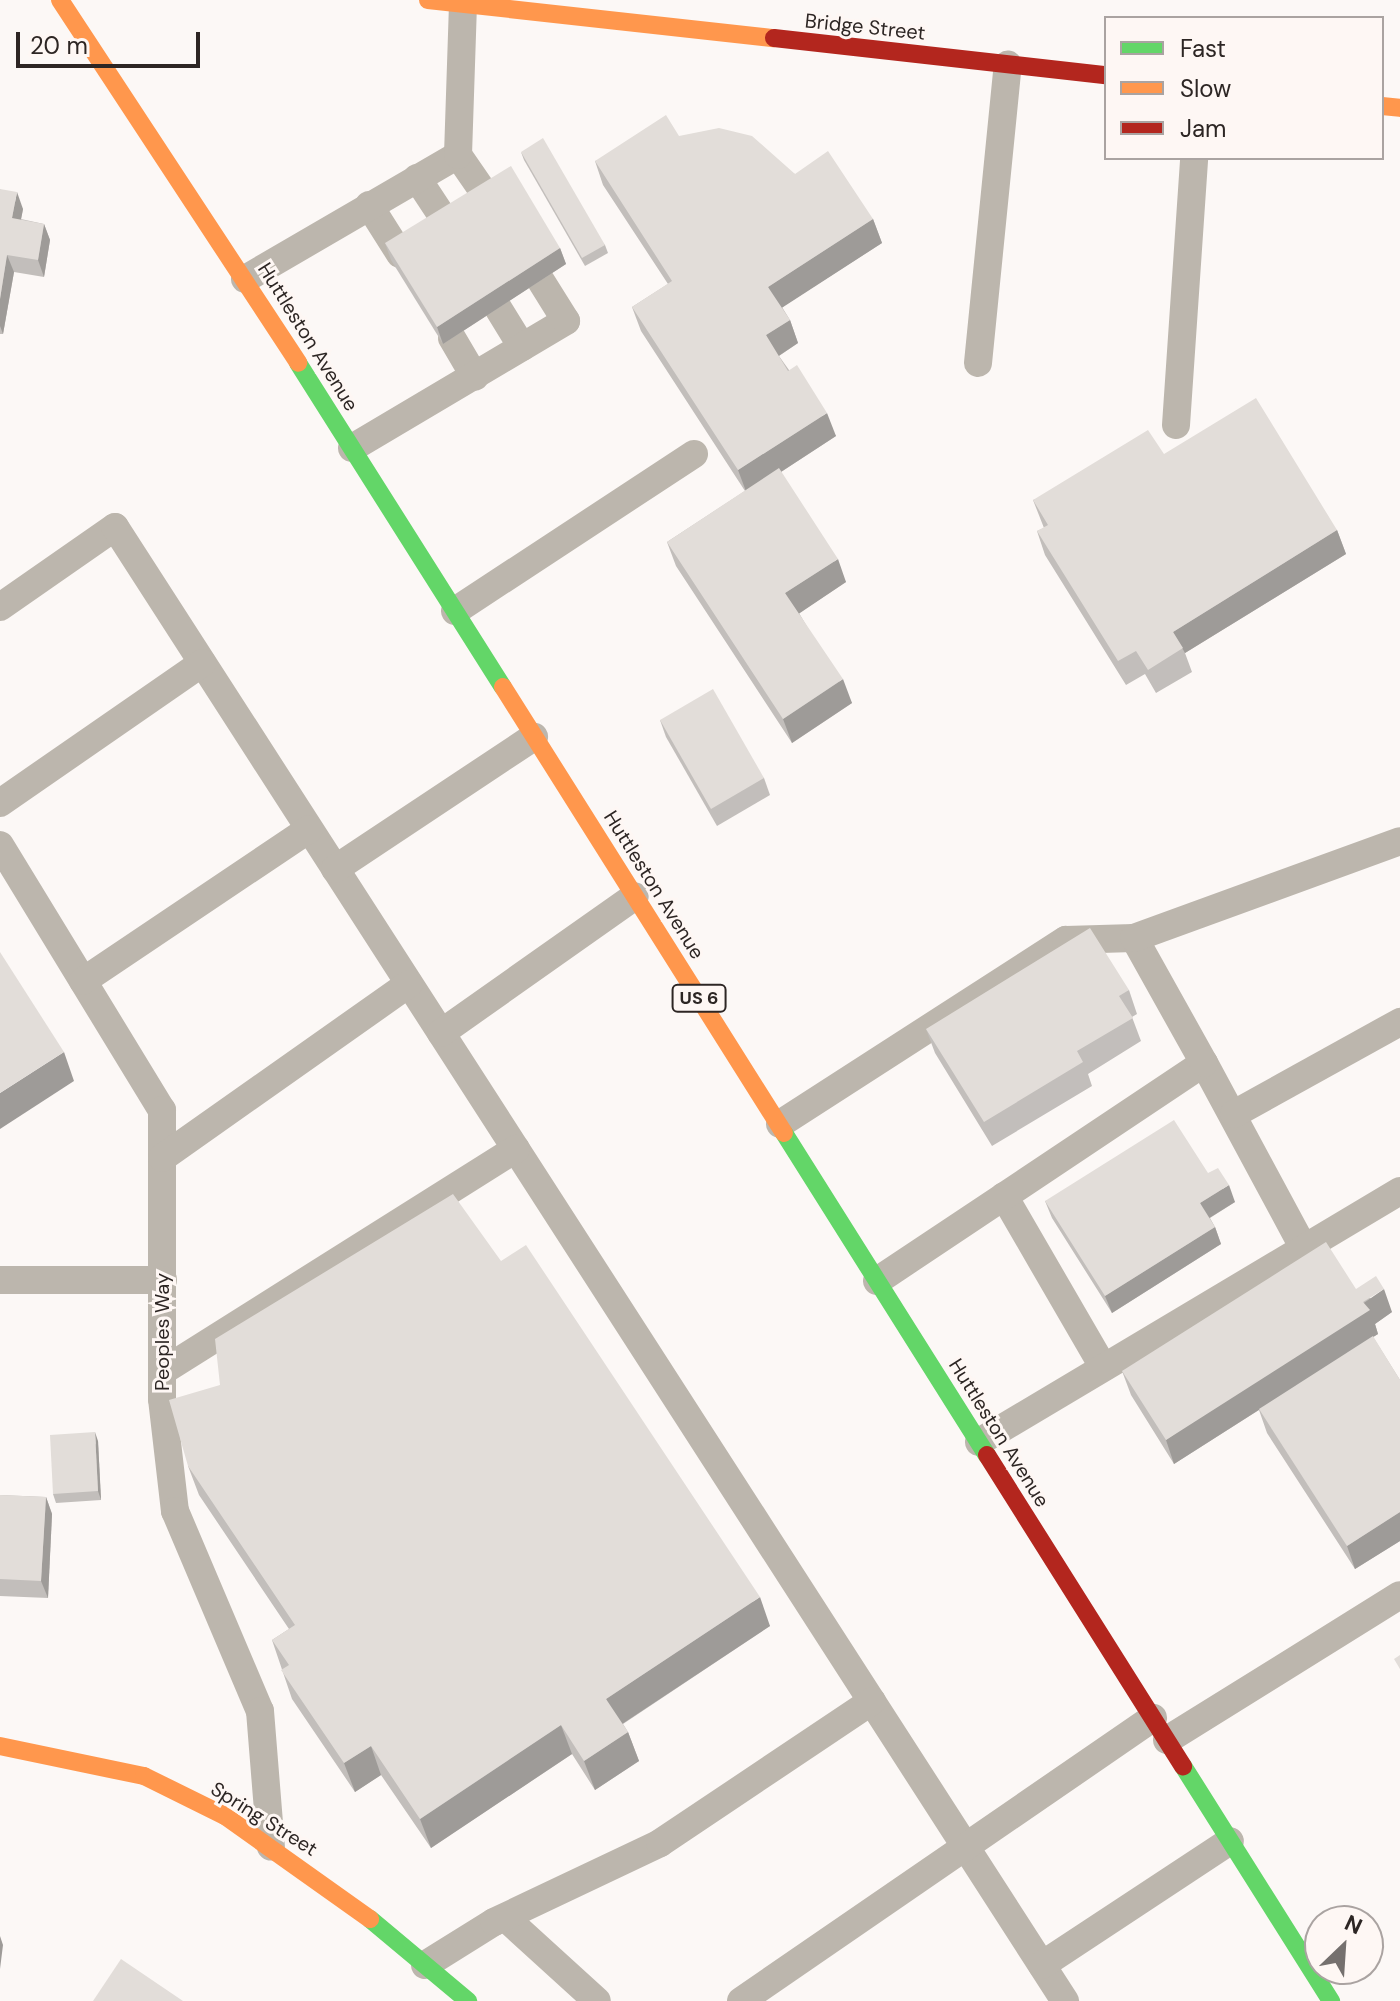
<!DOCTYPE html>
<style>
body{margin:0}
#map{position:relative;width:1400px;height:2001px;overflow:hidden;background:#fcf8f6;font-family:"DM Sans",sans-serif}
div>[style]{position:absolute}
.lane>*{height:28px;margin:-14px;padding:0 14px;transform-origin:14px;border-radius:14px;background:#bcb6ad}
.fast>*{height:18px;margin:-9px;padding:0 9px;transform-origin:9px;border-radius:9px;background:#63d668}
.slow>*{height:18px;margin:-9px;padding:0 9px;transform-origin:9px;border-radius:9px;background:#ff974d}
.jam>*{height:18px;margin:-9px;padding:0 9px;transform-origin:9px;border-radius:9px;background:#b3261e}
.wall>*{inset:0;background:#c2bebb}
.shaded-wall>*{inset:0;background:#9e9b98}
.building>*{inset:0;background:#e2ddd9}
span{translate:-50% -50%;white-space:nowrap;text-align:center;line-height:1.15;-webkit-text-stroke:6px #fef7f4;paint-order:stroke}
.shield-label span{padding:2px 6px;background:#fef7f4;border:2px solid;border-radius:6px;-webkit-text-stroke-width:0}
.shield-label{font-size:18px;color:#2d2624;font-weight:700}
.street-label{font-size:20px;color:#2d2624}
.legend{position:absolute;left:1104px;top:16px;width:280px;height:144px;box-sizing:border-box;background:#fef7f4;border:2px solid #aaa3a1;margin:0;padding:10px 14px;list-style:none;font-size:24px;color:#2d2624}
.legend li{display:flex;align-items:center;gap:16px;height:40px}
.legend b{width:40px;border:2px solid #aaa3a1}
.north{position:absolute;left:1304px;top:1905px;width:80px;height:80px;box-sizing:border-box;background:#fef7f4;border:2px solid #aaa3a1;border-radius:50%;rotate:25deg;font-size:22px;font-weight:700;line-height:32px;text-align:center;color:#2d2624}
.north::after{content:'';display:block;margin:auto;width:28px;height:36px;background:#75706e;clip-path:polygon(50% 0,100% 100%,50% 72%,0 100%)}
.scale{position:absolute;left:16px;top:32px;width:184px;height:36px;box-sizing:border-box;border:4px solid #2d2624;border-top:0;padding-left:10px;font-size:24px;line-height:28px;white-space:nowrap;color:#2d2624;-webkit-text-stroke:6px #fef7f4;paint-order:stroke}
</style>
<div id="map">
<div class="lane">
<i style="left:458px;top:155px;width:55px;rotate:55.4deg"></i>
<i style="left:417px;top:178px;width:56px;rotate:56.6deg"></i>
<i style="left:369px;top:205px;width:58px;rotate:57.7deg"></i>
<i style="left:245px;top:279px;width:246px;rotate:-30.2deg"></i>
<i style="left:458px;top:155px;width:151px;rotate:-88.1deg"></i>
<i style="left:498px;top:308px;width:46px;rotate:58.4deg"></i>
<i style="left:452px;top:338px;width:45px;rotate:59.5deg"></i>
<i style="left:978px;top:363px;width:300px;rotate:-84.3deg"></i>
<i style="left:1176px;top:425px;width:268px;rotate:-86.1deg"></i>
<i style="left:352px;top:448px;width:249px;rotate:-30.7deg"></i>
<i style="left:566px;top:321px;width:47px;rotate:-122deg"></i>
<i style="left:0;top:607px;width:140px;rotate:-34.8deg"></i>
<i style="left:115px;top:527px;width:1754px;rotate:57.2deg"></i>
<i style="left:455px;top:611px;width:286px;rotate:-33.3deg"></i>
<i style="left:0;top:803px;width:246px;rotate:-34.7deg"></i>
<i style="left:0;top:845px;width:311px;rotate:58.6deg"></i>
<i style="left:162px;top:1110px;width:289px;rotate:90deg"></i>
<i style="left:162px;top:1399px;width:113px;rotate:83.4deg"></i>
<i style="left:175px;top:1511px;width:217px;rotate:67deg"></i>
<i style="left:260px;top:1711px;width:136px;rotate:85.4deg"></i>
<i style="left:335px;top:869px;width:239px;rotate:-33.6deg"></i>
<i style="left:83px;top:981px;width:272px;rotate:-33.9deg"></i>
<i style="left:441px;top:1033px;width:237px;rotate:-35.2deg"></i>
<i style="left:1204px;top:1063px;width:207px;rotate:61.7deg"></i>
<i style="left:1234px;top:1114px;width:190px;rotate:-29deg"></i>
<i style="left:780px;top:1124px;width:340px;rotate:-32.8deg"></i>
<i style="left:1066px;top:940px;width:68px;rotate:-1.7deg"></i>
<i style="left:162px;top:1158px;width:302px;rotate:-35.2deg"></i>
<i style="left:1004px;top:1196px;width:198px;rotate:59.9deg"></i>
<i style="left:0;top:1280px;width:163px"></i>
<i style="left:877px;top:1281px;width:393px;rotate:-33.7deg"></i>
<i style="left:1204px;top:1063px;width:143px;rotate:-119.2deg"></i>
<i style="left:1134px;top:938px;width:283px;rotate:-20deg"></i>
<i style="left:163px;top:1371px;width:417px;rotate:-32.2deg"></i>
<i style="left:979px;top:1442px;width:490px;rotate:-30.8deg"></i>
<i style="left:1167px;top:1740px;width:274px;rotate:-31.9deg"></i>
<i style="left:508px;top:1920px;width:120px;rotate:42.3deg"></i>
<i style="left:425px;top:1965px;width:81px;rotate:-31.9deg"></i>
<i style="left:494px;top:1922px;width:184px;rotate:-25.4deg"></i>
<i style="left:660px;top:1843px;width:255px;rotate:-33.8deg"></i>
<i style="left:1042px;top:1965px;width:225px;rotate:-33.4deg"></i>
<i style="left:741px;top:2001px;width:500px;rotate:-34.5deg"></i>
</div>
<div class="fast">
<i style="left:298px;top:363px;width:383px;rotate:57.7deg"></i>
<i style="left:784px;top:1133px;width:381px;rotate:57.8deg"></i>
<i style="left:1183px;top:1766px;width:278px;rotate:57.8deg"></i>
<i style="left:370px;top:1919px;width:128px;rotate:39.9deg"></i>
</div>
<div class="slow">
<i style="left:60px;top:0;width:434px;rotate:56.7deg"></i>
<i style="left:428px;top:0;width:348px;rotate:6.3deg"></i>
<i style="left:1382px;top:106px;width:18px;rotate:6deg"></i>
<i style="left:503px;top:687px;width:527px;rotate:57.79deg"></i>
<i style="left:0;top:1746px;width:147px;rotate:11.8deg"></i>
<i style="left:144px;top:1776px;width:90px;rotate:26.3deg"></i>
<i style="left:225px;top:1816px;width:178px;rotate:35.4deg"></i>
</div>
<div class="jam">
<i style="left:774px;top:38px;width:334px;rotate:6.4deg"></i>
<i style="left:987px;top:1455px;width:368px;rotate:57.8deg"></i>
</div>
<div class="wall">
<i style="clip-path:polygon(679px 136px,795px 174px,873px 219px,882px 243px,782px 307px,790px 320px,798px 343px,779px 356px,836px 436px,781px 472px,846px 582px,799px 613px,852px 703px,792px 743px,676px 566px,667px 542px,745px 491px,641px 331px,632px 307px,668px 284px,603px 185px,595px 161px)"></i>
<i style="clip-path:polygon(521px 152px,605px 245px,608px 253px,585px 266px,524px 160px)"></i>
<i style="clip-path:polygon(0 189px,23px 209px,21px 219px,44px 224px,50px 240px,44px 277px,14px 272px,3px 334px,0 334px)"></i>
<i style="clip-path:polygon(385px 243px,560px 248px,566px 264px,443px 344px,391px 260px)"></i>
<i style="clip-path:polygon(1164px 454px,1337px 530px,1346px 554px,1185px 653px,1192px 672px,1156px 693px,1145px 674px,1126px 685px,1045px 555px,1037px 531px,1044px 528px,1033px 500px)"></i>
<i style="clip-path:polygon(660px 720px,764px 778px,770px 795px,717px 826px,666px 737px)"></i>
<i style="clip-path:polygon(1129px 990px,1137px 1014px,1132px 1017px,1141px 1041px,1088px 1074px,1092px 1086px,992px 1146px,935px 1053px,926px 1029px)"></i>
<i style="clip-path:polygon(1208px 1173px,1235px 1202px,1210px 1218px,1215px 1227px,1221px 1244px,1112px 1313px,1052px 1218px,1045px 1201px)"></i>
<i style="clip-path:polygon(501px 1261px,770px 1626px,623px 1724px,628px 1732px,639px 1761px,595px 1790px,572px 1754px,431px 1848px,381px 1775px,355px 1792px,292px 1699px,272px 1640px,289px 1629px,199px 1495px,188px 1466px,220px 1385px)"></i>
<i style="clip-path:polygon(1356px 1289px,1392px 1312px,1375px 1324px,1378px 1334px,1373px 1337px,1400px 1380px,1400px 1541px,1355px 1569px,1267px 1433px,1259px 1410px,1174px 1464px,1131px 1395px,1122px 1371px)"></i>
<i style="clip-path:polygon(98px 1441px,101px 1500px,56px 1503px,53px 1494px)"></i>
<i style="clip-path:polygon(0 1495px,46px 1497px,52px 1514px,48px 1598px,0 1596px)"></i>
</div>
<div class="shaded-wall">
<i style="clip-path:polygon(17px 192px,23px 209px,18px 235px,12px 218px)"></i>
<i style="clip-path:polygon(873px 219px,882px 243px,777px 311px,768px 287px)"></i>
<i style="clip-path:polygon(44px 224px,50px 240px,44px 277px,38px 260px)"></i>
<i style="clip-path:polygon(560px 248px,566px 264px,443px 344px,437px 327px)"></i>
<i style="clip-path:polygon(7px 255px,14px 272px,3px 334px,0 326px,0 299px)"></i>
<i style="clip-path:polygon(790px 320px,798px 343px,774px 359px,766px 335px)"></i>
<i style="clip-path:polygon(827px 413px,836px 436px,747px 494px,738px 470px)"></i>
<i style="clip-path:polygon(1337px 530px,1346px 554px,1185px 653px,1173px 632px)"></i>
<i style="clip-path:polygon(838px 559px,846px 582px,794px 617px,785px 593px)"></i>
<i style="clip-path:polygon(843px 679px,852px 703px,792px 743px,783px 719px)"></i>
<i style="clip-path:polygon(64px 1052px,74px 1081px,0 1129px,0 1093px)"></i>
<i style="clip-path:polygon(1229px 1185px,1235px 1202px,1206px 1220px,1200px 1203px)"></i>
<i style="clip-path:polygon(1215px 1227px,1221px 1244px,1112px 1313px,1105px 1296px)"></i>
<i style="clip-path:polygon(1384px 1289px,1392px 1312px,1375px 1324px,1378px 1334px,1174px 1464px,1166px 1440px)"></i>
<i style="clip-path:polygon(95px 1432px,98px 1441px,101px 1500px,98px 1491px)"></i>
<i style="clip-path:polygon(46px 1497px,52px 1514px,48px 1598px,41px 1581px)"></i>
<i style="clip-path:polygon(1400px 1512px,1400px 1541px,1355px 1569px,1347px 1546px)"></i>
<i style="clip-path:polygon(760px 1597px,770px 1626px,616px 1728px,606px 1699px)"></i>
<i style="clip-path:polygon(561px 1725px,572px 1754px,431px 1848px,420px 1819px)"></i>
<i style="clip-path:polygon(628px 1732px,639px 1761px,595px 1790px,584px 1761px)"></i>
<i style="clip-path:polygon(371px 1746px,381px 1775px,355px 1792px,344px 1763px)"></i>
<i style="clip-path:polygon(0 1936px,3px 1945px,0 1969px)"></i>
</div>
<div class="building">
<i style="clip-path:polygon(666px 115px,679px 136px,719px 128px,752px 136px,795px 174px,828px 151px,873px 219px,768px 287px,790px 320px,766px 335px,788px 371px,797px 365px,827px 413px,738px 470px,632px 307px,672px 281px,595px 161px)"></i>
<i style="clip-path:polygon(543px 138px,605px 245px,582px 258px,521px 152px)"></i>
<i style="clip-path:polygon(511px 166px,560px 248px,437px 327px,385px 243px)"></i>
<i style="clip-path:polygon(0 189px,17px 192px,12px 218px,44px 224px,38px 260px,7px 255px,0 299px)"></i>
<i style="clip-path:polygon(1256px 398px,1337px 530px,1173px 632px,1183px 648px,1148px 670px,1136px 651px,1118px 661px,1037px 531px,1048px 525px,1033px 500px,1148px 430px,1164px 454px)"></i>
<i style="clip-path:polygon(779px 468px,838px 559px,785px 593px,843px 679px,783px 719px,667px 542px)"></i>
<i style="clip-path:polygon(713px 689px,764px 778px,711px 809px,660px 720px)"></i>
<i style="clip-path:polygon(1090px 928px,1129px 990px,1119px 996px,1133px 1018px,1077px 1051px,1083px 1062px,984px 1122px,926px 1029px)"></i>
<i style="clip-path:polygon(0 952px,64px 1052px,0 1093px)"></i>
<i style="clip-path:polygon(1174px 1120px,1208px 1173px,1218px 1168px,1229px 1185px,1200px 1203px,1215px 1227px,1105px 1296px,1045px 1201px)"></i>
<i style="clip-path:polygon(453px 1194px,501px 1261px,526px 1245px,760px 1597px,606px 1699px,628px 1732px,584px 1761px,561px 1725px,420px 1819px,371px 1746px,344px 1763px,281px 1670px,289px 1665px,272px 1640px,295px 1625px,188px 1466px,169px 1400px,220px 1385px,215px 1339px)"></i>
<i style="clip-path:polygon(1326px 1242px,1356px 1289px,1376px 1276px,1384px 1289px,1363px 1302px,1370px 1310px,1166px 1440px,1122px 1371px)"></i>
<i style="clip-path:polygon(1373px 1336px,1400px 1380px,1400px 1512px,1347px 1546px,1259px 1409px)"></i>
<i style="clip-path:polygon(95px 1432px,98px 1491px,53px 1494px,50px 1435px)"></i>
<i style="clip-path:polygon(0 1495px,46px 1497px,41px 1581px,0 1579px)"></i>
<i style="clip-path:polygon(1400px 1655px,1400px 1669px,1394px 1659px)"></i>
<i style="clip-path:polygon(121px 1959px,183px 2001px,93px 2001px)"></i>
</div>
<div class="shield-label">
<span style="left:699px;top:998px">US 6</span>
</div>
<div class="street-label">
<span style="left:865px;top:27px;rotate:6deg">Bridge Street</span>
<span style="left:308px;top:337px;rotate:58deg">Huttleston Avenue</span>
<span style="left:654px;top:885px;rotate:58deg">Huttleston Avenue</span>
<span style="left:162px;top:1332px;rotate:-90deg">Peoples Way</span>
<span style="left:999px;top:1433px;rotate:58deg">Huttleston Avenue</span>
<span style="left:264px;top:1819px;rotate:32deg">Spring Street</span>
</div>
<ul class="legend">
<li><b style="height:10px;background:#63d668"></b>Fast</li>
<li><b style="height:10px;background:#ff974d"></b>Slow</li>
<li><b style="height:10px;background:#b3261e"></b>Jam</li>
</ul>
<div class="north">N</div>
<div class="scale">20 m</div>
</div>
